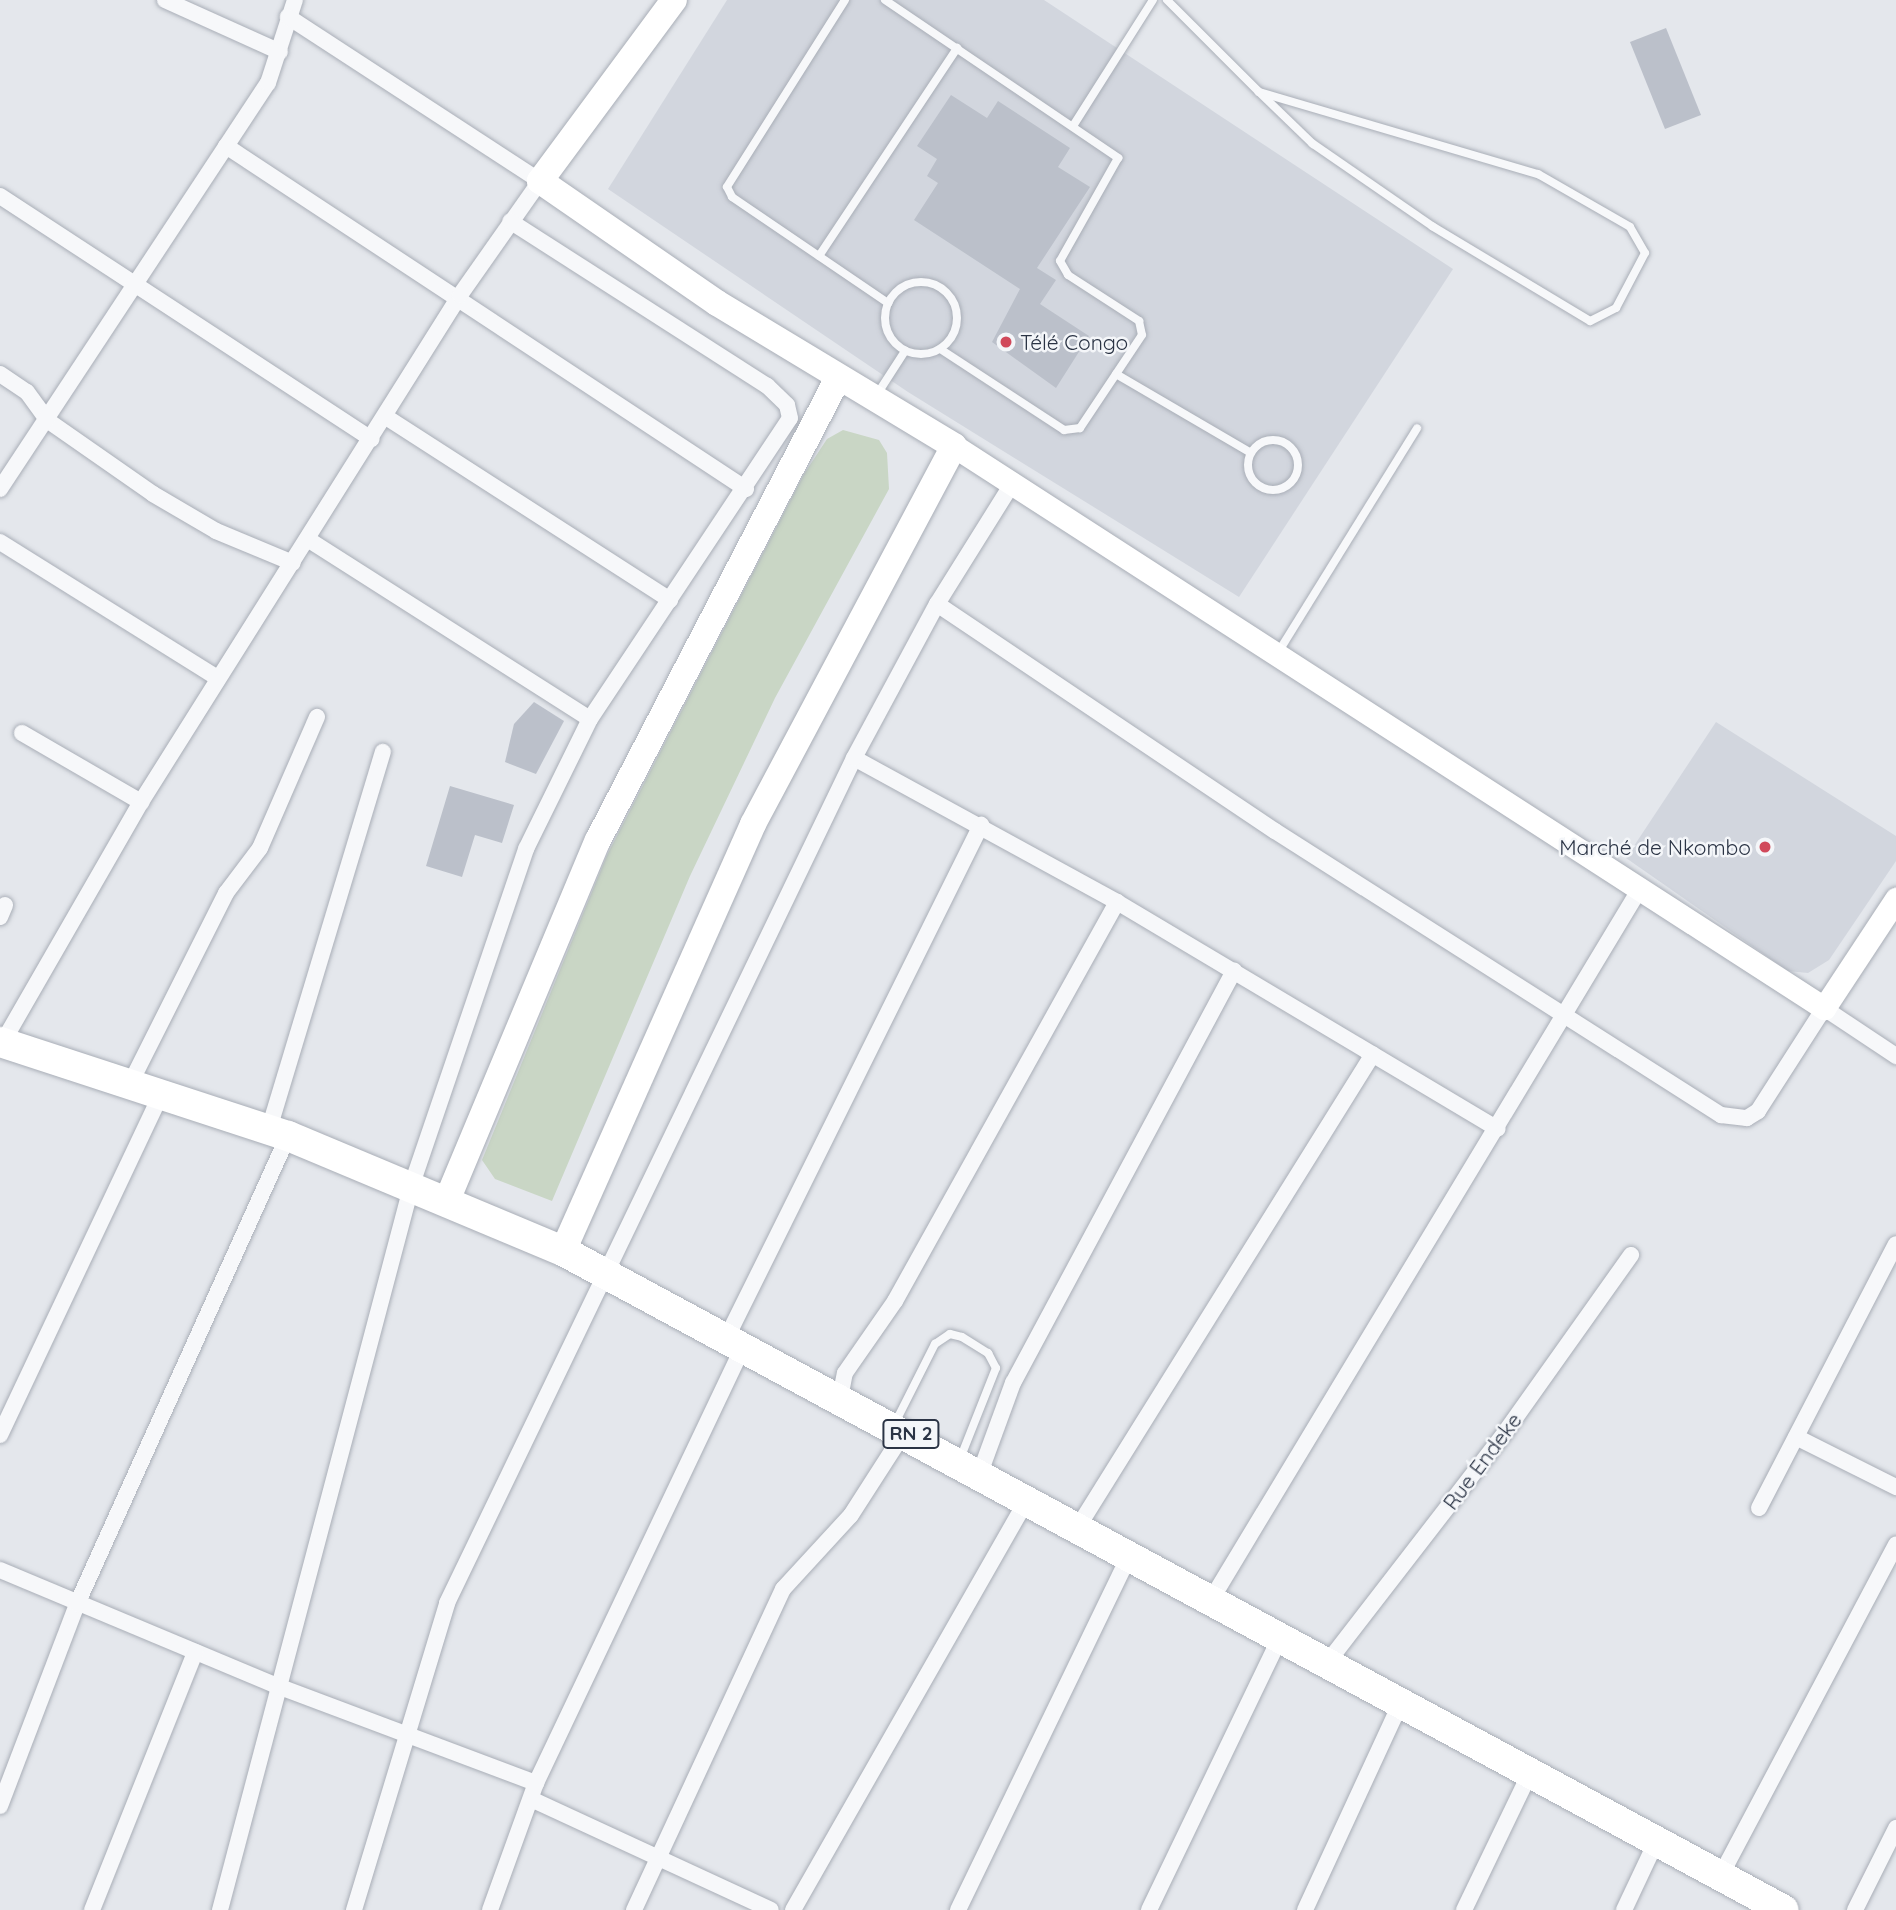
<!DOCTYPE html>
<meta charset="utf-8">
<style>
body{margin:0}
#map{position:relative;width:1896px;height:1910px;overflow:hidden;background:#e4e7ec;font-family:Quicksand,sans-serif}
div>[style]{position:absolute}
.built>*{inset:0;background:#d2d6de}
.green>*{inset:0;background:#c9d6c5}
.building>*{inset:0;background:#bbc0ca}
.roads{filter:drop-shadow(0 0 2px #a9aeb7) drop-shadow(0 0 2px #a9aeb7)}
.lane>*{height:8px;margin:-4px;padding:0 4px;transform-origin:4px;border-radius:4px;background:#f7f8fa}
.lane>.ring{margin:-4px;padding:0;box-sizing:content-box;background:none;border:8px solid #f7f8fa;border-radius:50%}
.street>*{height:16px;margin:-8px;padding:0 8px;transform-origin:8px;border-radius:8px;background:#f7f8fa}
.secondary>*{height:23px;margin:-11.5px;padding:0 11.5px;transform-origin:11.5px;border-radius:11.5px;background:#fff}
.primary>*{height:26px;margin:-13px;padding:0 13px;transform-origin:13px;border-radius:13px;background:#fff}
.highway>*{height:30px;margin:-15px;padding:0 15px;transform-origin:15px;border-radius:15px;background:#fff}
.dots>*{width:19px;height:19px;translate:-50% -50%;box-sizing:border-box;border:4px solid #f4f6f9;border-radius:50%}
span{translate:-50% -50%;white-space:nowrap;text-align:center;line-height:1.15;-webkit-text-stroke:5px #f4f6f9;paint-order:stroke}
.shield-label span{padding:2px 5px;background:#f4f6f9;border:2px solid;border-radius:5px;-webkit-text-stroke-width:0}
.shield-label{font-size:19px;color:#2b3445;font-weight:700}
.poi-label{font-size:21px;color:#2b3445}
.left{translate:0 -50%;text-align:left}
.right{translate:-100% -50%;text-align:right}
.street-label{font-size:21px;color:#2b3445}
</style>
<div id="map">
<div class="built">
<i style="clip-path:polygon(727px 0,1044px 0,1453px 269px,1239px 597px,908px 392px,608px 189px)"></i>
<i style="clip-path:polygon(1716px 722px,1896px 836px,1896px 861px,1829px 960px,1808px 973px,1788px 971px,1626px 858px)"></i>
</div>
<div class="green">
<i style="clip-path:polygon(843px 430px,879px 440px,887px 453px,889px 489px,775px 698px,690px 876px,552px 1201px,495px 1179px,482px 1160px,607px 855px,804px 474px,827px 439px)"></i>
</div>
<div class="building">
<i style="clip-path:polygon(1666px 28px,1701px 115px,1665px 129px,1630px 42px)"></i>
<i style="clip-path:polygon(951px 95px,987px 118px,998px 101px,1070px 148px,1058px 167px,1090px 187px,1037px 268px,1056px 280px,1040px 304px,1089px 336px,1056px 388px,992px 342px,1020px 289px,914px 220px,938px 183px,927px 176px,937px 159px,917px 146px)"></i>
<i style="clip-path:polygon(534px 702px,564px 721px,536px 774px,505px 762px,514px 724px)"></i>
<i style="clip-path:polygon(450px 786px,514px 805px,502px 843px,475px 835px,462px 877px,426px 866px)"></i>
</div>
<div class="roads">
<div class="lane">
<i style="left:845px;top:0;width:221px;rotate:122.3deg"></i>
<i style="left:727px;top:187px;width:11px;rotate:63deg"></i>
<i style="left:732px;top:197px;width:189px;rotate:34.2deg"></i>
<i style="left:885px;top:0;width:282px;rotate:34.1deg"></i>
<i style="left:1118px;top:158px;width:118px;rotate:119.4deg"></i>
<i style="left:1060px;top:261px;width:16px;rotate:60deg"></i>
<i style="left:1068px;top:275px;width:85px;rotate:32.9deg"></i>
<i style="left:1139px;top:321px;width:14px;rotate:78deg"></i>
<i style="left:1142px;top:335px;width:112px;rotate:123.7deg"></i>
<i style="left:1080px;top:428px;width:16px;rotate:173deg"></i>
<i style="left:1064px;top:430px;width:148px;rotate:-146.8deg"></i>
<i style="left:1167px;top:0;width:130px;rotate:45deg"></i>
<i style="left:1259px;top:92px;width:291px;rotate:16.4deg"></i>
<i style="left:1538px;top:174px;width:106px;rotate:29.9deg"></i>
<i style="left:1630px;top:227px;width:30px;rotate:60deg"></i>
<i style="left:1645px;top:253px;width:62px;rotate:117.8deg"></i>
<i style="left:1616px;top:308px;width:29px;rotate:153deg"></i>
<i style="left:1590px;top:321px;width:184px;rotate:-149deg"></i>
<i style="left:1432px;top:226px;width:145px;rotate:-145.4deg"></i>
<i style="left:1313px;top:144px;width:75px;rotate:-136.1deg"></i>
<i style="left:1073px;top:126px;width:149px;rotate:-57.6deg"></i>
<i style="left:819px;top:256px;width:250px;rotate:-56.4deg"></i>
<i class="ring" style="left:885px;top:282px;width:64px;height:64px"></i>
<i style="left:1116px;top:374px;width:156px;rotate:30.3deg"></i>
<i style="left:876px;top:396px;width:54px;rotate:-57.2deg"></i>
<i class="ring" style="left:1248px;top:440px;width:42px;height:42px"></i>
<i style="left:1279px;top:651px;width:262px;rotate:-58.2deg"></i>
<i style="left:894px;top:1425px;width:91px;rotate:-63.2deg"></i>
<i style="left:935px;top:1344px;width:18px;rotate:-34deg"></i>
<i style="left:950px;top:1334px;width:12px;rotate:14deg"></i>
<i style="left:962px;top:1337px;width:31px;rotate:32deg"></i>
<i style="left:988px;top:1353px;width:17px;rotate:62deg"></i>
<i style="left:996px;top:1368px;width:98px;rotate:111.6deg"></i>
</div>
<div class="street">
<i style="left:165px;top:0;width:126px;rotate:24.3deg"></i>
<i style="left:226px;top:146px;width:623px;rotate:33.41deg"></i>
<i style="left:0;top:196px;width:444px;rotate:33.2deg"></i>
<i style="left:0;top:374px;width:32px;rotate:34deg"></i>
<i style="left:27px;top:392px;width:34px;rotate:54deg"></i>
<i style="left:47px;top:420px;width:129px;rotate:34.9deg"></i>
<i style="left:153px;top:494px;width:73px;rotate:30.4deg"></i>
<i style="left:216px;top:531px;width:83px;rotate:22.6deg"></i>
<i style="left:386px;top:417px;width:338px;rotate:32.8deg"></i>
<i style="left:0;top:489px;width:486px;rotate:-56.6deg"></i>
<i style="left:268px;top:83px;width:87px;rotate:-72deg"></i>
<i style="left:309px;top:540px;width:333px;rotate:32.5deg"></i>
<i style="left:0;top:542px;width:257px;rotate:32deg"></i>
<i style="left:937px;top:604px;width:407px;rotate:33.9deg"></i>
<i style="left:1275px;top:831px;width:529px;rotate:32.49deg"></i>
<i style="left:1721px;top:1115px;width:26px;rotate:7deg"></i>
<i style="left:1747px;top:1118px;width:13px;rotate:-32deg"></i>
<i style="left:1758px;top:1111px;width:122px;rotate:-57.3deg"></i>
<i style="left:1824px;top:1008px;width:87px;rotate:33.7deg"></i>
<i style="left:22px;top:733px;width:138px;rotate:30.1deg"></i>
<i style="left:854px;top:758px;width:300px;rotate:28.7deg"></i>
<i style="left:1117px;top:902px;width:443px;rotate:30.8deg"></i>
<i style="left:0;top:917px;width:13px;rotate:-67deg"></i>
<i style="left:0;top:1047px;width:283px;rotate:-60.1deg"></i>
<i style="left:141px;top:802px;width:599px;rotate:-57.82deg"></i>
<i style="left:460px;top:295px;width:139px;rotate:-54.9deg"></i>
<i style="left:540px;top:181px;width:301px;rotate:-146.9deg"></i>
<i style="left:131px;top:1082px;width:212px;rotate:-63.3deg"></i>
<i style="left:226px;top:893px;width:56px;rotate:-52.9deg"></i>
<i style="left:260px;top:848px;width:143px;rotate:-66.5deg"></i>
<i style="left:269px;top:1129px;width:394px;rotate:-73.2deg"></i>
<i style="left:727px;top:1337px;width:572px;rotate:-63.61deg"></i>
<i style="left:840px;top:1398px;width:25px;rotate:-79deg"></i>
<i style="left:845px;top:1373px;width:88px;rotate:-55.2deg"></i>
<i style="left:895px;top:1301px;width:457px;rotate:-60.9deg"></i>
<i style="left:0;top:1435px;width:378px;rotate:-64.7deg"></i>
<i style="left:1796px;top:1437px;width:112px;rotate:26.6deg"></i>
<i style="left:980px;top:1473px;width:96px;rotate:-69.9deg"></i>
<i style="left:1013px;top:1383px;width:468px;rotate:-61.8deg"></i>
<i style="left:1759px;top:1508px;width:297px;rotate:-62.6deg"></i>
<i style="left:1078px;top:1527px;width:557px;rotate:-58.05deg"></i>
<i style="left:0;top:1570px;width:298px;rotate:22.7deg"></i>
<i style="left:275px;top:1685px;width:279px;rotate:20.6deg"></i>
<i style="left:1211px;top:1600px;width:833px;rotate:-58.91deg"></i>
<i style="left:1327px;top:1663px;width:293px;rotate:-52.3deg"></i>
<i style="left:1506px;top:1431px;width:216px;rotate:-54.6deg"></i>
<i style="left:531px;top:1799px;width:264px;rotate:24.8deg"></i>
<i style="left:0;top:1806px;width:216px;rotate:-69.1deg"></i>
<i style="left:77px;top:1604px;width:513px;rotate:-65.73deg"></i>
<i style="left:1721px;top:1875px;width:374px;rotate:-62.1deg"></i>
<i style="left:92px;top:1910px;width:278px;rotate:-68.2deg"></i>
<i style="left:220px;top:1910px;width:751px;rotate:-75.19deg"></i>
<i style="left:412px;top:1184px;width:354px;rotate:-71.2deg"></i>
<i style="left:526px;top:849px;width:145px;rotate:-63.8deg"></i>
<i style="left:590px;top:719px;width:361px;rotate:-56.4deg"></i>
<i style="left:790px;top:418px;width:13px;rotate:-103deg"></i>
<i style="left:787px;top:405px;width:28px;rotate:-136deg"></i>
<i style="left:767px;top:386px;width:305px;rotate:-147.3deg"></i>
<i style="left:354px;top:1910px;width:321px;rotate:-73.1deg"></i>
<i style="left:447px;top:1603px;width:938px;rotate:-64.28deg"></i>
<i style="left:854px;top:758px;width:175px;rotate:-61.7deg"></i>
<i style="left:937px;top:604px;width:145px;rotate:-58deg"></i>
<i style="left:490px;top:1910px;width:135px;rotate:-70.1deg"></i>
<i style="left:536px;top:1783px;width:485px;rotate:-64.6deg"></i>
<i style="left:634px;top:1910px;width:354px;rotate:-65.1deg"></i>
<i style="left:783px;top:1589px;width:100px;rotate:-47.4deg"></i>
<i style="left:851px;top:1515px;width:100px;rotate:-57.3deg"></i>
<i style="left:793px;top:1910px;width:473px;rotate:-60.3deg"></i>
<i style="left:958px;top:1910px;width:392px;rotate:-64.2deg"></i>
<i style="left:1149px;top:1910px;width:304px;rotate:-64.3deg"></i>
<i style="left:1305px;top:1910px;width:229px;rotate:-65.2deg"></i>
<i style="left:1464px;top:1910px;width:150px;rotate:-64.3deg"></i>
<i style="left:1624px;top:1910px;width:77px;rotate:-64.8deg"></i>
<i style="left:1855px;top:1910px;width:92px;rotate:-63.4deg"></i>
</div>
<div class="secondary">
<i style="left:954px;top:446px;width:1036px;rotate:32.86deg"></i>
<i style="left:1824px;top:1008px;width:131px;rotate:-56.6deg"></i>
</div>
<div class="primary">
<i style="left:448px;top:1198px;width:388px;rotate:-67.3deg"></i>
<i style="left:598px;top:840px;width:521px;rotate:-62.55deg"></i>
<i style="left:563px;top:1251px;width:467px;rotate:-66deg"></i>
<i style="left:753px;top:824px;width:428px;rotate:-62deg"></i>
<i style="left:954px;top:446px;width:277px;rotate:-148.9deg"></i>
<i style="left:717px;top:303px;width:215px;rotate:-145.4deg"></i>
<i style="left:540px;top:181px;width:225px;rotate:-53.5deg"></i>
</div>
<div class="highway">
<i style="left:0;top:1042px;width:303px;rotate:18.1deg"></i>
<i style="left:288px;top:1136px;width:298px;rotate:22.7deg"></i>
<i style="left:563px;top:1251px;width:1387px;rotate:28.36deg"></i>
</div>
</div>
<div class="dots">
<i style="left:1006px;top:342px;background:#d1495b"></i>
<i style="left:1765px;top:847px;background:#d1495b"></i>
</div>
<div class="shield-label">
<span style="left:911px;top:1434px">RN 2</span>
</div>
<div class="poi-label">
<span class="left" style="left:1020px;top:342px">Télé Congo</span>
<span class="right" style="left:1751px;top:847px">Marché de Nkombo</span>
</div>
<div class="street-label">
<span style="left:1482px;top:1461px;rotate:-53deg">Rue Endeke</span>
</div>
</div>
